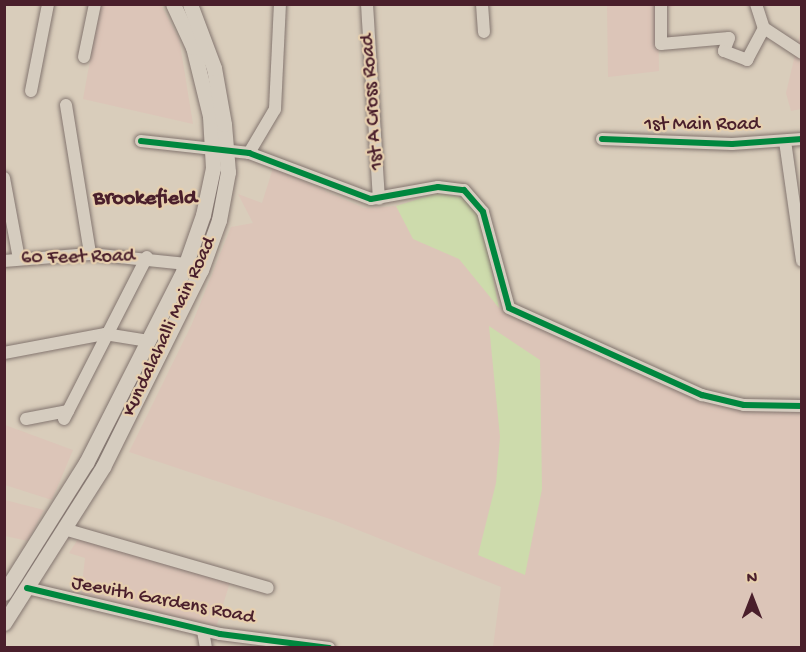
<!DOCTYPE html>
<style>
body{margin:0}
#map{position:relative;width:806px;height:652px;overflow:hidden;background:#d9cdbb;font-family:"Gochi Hand",sans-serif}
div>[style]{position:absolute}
.built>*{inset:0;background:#dcc5b8}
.green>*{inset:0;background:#cddbac}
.roads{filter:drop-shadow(0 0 2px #83756f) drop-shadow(0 0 2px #83756f)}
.minor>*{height:12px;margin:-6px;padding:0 6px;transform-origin:6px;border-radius:6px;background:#d5ccbf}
.major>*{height:15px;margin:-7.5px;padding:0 7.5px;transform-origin:7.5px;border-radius:7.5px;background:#d5ccbf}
.cycleway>*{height:6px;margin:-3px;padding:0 3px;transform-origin:3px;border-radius:3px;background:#00873e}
span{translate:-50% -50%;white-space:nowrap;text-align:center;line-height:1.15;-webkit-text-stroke:4.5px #e6cfae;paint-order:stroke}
.street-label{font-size:20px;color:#4a1f2b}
.quarter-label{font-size:22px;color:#4a1f2b;font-weight:700}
.frame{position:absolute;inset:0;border:6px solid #4a1f2b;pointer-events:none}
.north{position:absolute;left:722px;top:568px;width:60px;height:60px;-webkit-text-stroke:4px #e6cfae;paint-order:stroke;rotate:0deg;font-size:16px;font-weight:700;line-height:24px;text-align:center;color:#4a1f2b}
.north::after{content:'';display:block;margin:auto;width:21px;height:27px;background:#4a1f2b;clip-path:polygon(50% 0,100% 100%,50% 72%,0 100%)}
</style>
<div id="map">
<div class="built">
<i style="clip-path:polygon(100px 5px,161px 5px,179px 38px,193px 124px,83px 99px)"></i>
<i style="clip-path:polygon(607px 5px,679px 5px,658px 10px,659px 71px,608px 77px)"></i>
<i style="clip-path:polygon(801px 30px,801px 109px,791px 111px,786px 93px)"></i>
<i style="clip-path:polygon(273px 168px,364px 208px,396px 206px,438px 193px,480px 213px,499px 307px,509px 315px,703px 402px,735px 409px,801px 410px,801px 647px,493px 647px,501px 587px,333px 520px,129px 452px,192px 324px,231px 227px,253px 223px,238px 194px,262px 203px)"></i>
<i style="clip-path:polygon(5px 425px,73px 450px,52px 500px,5px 485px)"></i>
<i style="clip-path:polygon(5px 500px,44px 510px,28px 541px,5px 536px)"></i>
<i style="clip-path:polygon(78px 539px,230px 582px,216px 628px,81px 594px,85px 558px,69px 553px)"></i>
</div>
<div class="green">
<i style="clip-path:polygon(438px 193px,465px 198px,481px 216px,499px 308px,459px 259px,413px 239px,396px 206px)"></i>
<i style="clip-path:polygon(489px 326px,540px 360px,542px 489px,525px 575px,478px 555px,496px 483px,500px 437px)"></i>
</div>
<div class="roads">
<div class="minor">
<i style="left:367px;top:4px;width:195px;rotate:86.5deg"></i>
<i style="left:482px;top:4px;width:28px;rotate:86deg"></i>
<i style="left:661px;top:4px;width:40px;rotate:90deg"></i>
<i style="left:661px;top:44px;width:68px;rotate:-5deg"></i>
<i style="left:729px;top:38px;width:14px;rotate:111deg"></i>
<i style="left:724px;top:51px;width:25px;rotate:21deg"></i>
<i style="left:747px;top:60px;width:36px;rotate:-62deg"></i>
<i style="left:756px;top:4px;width:25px;rotate:72deg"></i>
<i style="left:764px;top:28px;width:45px;rotate:33.3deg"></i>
<i style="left:84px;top:57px;width:54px;rotate:-78.3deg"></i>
<i style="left:31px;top:91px;width:89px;rotate:-78.9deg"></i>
<i style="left:66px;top:105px;width:151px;rotate:80.8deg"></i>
<i style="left:602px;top:139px;width:130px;rotate:2.2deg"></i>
<i style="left:732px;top:144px;width:70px;rotate:-4.1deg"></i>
<i style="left:141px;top:141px;width:109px;rotate:6.3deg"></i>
<i style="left:249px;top:153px;width:130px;rotate:20.7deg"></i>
<i style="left:371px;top:199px;width:68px;rotate:-10.2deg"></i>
<i style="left:438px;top:187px;width:26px;rotate:7deg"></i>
<i style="left:464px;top:190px;width:29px;rotate:49deg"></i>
<i style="left:483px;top:212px;width:99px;rotate:74.8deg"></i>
<i style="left:509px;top:308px;width:212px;rotate:24.3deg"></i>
<i style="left:702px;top:395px;width:43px;rotate:13.4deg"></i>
<i style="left:744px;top:405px;width:58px;rotate:1deg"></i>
<i style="left:785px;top:141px;width:121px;rotate:81.9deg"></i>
<i style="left:249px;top:153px;width:51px;rotate:-59.4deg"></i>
<i style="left:275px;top:109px;width:105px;rotate:-87.3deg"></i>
<i style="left:4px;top:178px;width:82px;rotate:79.5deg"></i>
<i style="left:4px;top:261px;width:86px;rotate:-4.7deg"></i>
<i style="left:90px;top:254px;width:97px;rotate:5.9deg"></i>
<i style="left:4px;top:353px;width:103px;rotate:-10.7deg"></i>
<i style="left:105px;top:334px;width:44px;rotate:9.2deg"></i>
<i style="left:26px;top:419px;width:43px;rotate:-10.8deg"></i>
<i style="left:64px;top:419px;width:182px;rotate:-62.9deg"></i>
<i style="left:64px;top:529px;width:212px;rotate:16.1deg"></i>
<i style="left:27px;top:588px;width:198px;rotate:13.4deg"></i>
<i style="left:220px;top:634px;width:110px;rotate:7.3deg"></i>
<i style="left:203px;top:631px;width:17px;rotate:80deg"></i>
</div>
<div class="major">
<i style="left:4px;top:593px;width:154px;rotate:-57.8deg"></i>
<i style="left:86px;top:463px;width:214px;rotate:-63.1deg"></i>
<i style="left:183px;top:272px;width:60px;rotate:-70.7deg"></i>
<i style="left:203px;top:215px;width:48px;rotate:-78deg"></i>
<i style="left:213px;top:168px;width:52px;rotate:-93.3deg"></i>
<i style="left:210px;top:116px;width:71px;rotate:-103.8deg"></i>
<i style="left:193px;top:47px;width:47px;rotate:-114.9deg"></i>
<i style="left:4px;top:623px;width:185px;rotate:-57.6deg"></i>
<i style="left:103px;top:467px;width:220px;rotate:-63.6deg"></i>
<i style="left:201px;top:270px;width:53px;rotate:-70.2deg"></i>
<i style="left:219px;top:220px;width:49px;rotate:-79.4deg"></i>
<i style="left:228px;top:172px;width:48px;rotate:-94.8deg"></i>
<i style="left:224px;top:124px;width:57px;rotate:-100.1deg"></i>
<i style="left:214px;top:68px;width:68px;rotate:-110.6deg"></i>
</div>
</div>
<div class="cycleway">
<i style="left:602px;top:139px;width:130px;rotate:2.2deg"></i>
<i style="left:732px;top:144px;width:70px;rotate:-4.1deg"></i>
<i style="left:141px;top:141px;width:109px;rotate:6.3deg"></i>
<i style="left:249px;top:153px;width:130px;rotate:20.7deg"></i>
<i style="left:371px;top:199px;width:68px;rotate:-10.2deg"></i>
<i style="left:438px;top:187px;width:26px;rotate:7deg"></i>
<i style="left:464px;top:190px;width:29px;rotate:49deg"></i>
<i style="left:483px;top:212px;width:99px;rotate:74.8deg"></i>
<i style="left:509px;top:308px;width:212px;rotate:24.3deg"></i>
<i style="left:702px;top:395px;width:43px;rotate:13.4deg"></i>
<i style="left:744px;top:405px;width:58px;rotate:1deg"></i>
<i style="left:27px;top:588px;width:198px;rotate:13.4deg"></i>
<i style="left:220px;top:634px;width:110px;rotate:7.3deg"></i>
</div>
<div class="street-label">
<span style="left:373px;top:102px;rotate:-94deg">1st A Cross Road</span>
<span style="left:702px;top:125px">1st Main Road</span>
<span style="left:78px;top:258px;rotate:-1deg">60 Feet Road</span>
<span style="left:170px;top:327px;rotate:-65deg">Kundalahalli Main Road</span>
<span style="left:163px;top:601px;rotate:11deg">Jeevith Gardens Road</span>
</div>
<div class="quarter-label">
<span style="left:145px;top:200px">Brookefield</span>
</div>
<div class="frame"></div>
<div class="north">N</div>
</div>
